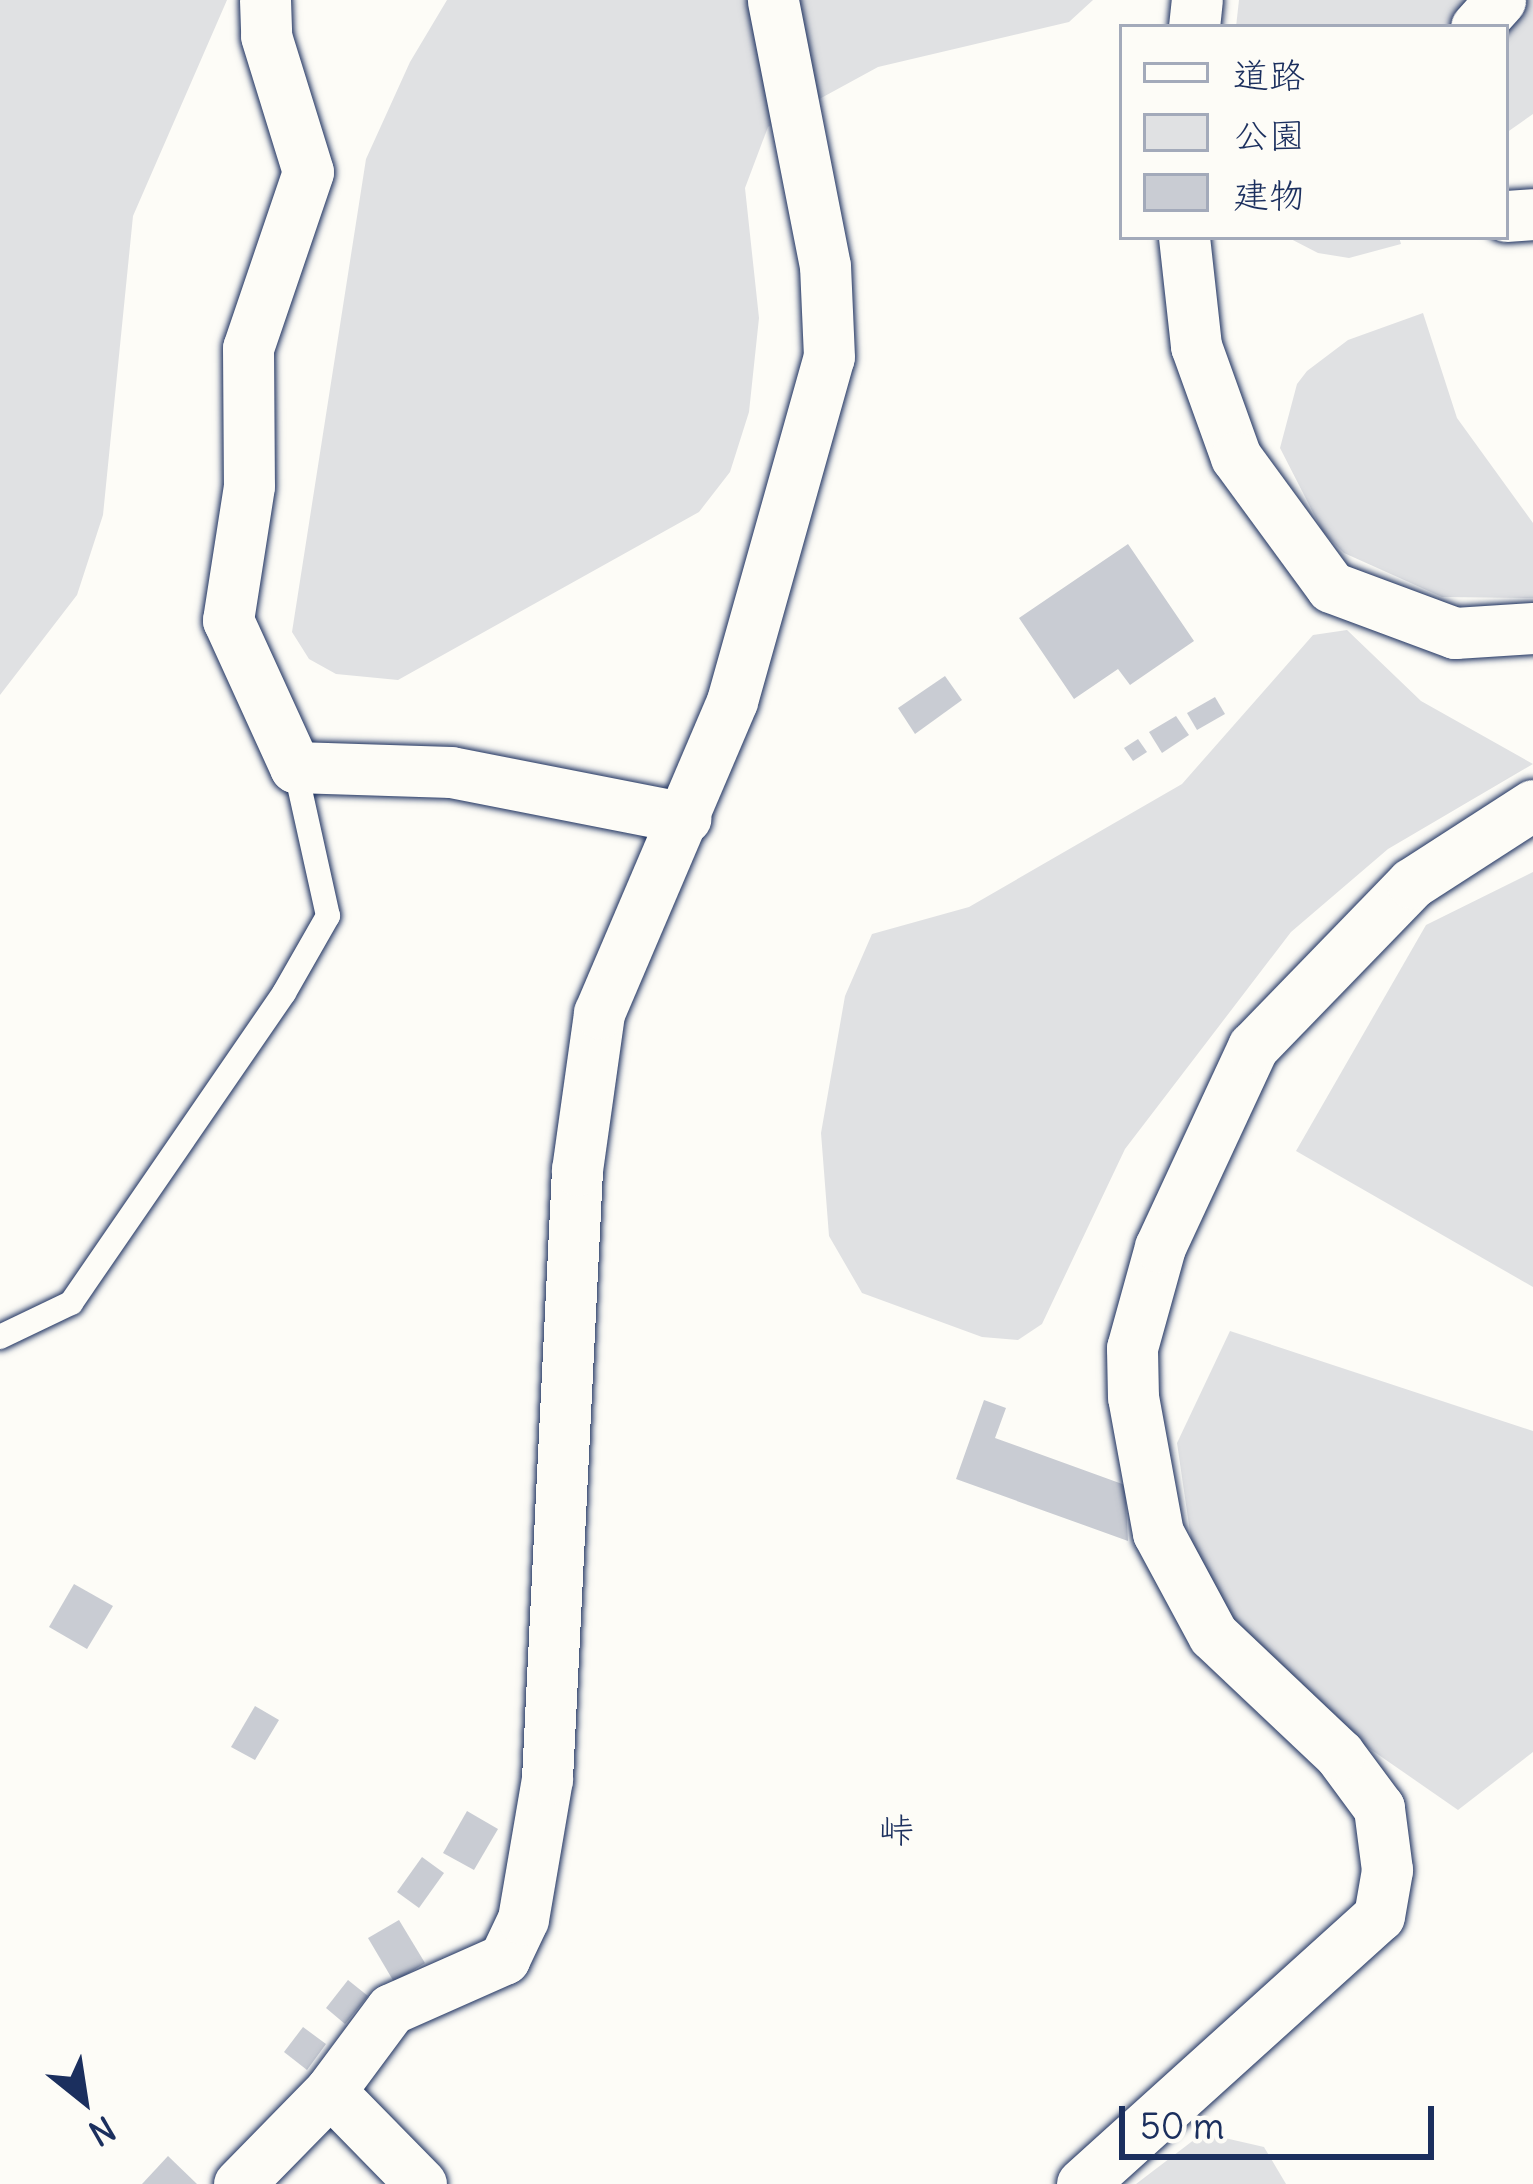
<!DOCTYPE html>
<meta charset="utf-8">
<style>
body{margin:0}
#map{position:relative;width:1533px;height:2184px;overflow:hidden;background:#fdfcf7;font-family:Delius,"Klee One",sans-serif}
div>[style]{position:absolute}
.green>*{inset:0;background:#e0e1e3}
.building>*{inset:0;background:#c9ccd3}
.roads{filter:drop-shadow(0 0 3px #1b2f5e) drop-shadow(0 0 3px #1b2f5e)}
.lane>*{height:24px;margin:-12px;padding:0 12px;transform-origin:12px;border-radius:12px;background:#fdfcf7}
.street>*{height:51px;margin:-25.5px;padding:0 25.5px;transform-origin:25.5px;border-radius:25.5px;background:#fdfcf7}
span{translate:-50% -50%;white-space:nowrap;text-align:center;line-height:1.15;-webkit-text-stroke:9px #fdfcf7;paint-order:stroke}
.neighbourhood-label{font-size:36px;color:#1b2f5e}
.legend{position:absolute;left:1119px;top:24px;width:390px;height:216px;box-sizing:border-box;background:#fdfcf7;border:3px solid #a3aaba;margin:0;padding:15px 21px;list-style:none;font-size:36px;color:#1b2f5e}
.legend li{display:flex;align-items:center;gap:24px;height:60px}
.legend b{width:60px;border:3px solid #a3aaba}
.north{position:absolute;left:24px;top:2040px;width:120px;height:120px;-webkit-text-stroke:9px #fdfcf7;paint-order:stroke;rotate:150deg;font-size:33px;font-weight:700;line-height:48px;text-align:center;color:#1b2f5e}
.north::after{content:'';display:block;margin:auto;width:42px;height:54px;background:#1b2f5e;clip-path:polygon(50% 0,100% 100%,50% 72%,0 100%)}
.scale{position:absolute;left:1119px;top:2106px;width:315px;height:54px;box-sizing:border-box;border:6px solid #1b2f5e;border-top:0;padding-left:15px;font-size:36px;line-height:42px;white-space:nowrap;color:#1b2f5e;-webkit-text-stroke:9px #fdfcf7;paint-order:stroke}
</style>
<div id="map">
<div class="green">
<i style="clip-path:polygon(0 0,227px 0,133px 216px,103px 515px,77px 595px,0 695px)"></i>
<i style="clip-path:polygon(447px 0,1093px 0,1069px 22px,878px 67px,768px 127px,745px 188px,759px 318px,749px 412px,730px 472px,699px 512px,398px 680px,336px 674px,309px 659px,292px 632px,366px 159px,410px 62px)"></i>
<i style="clip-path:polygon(1239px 0,1482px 0,1463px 27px,1236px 27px)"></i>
<i style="clip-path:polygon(1524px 0,1533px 0,1533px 114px,1506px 133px,1506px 27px)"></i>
<i style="clip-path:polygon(1287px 237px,1399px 237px,1401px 244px,1349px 258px,1318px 253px)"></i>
<i style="clip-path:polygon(1423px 313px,1457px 418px,1533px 523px,1533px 598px,1442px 597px,1344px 553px,1323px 532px,1280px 448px,1297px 384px,1307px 371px,1348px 340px)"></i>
<i style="clip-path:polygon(1347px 630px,1421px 701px,1533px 764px,1388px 849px,1291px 932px,1125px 1149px,1042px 1324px,1018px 1340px,982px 1337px,862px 1293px,829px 1236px,821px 1133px,845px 996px,872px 934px,969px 907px,1182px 784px,1313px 635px)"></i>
<i style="clip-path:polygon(1533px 872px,1533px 1287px,1296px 1151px,1426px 925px)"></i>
<i style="clip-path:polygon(1230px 1331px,1533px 1431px,1533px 1752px,1458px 1810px,1268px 1678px,1196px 1573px,1177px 1443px)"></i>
<i style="clip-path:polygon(1203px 2133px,1264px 2147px,1286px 2184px,1136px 2184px)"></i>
</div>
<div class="building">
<i style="clip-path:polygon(1128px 544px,1194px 641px,1130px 685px,1118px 669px,1074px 699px,1019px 618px)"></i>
<i style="clip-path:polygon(945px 676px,962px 700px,915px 734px,898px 708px)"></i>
<i style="clip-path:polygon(1215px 697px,1225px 714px,1197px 730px,1187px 713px)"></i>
<i style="clip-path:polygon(1176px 716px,1189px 735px,1162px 753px,1149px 732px)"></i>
<i style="clip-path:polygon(1138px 739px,1147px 752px,1133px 761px,1124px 748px)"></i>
<i style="clip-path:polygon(984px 1400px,1006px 1408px,995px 1438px,1125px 1485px,1128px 1541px,956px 1479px)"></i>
<i style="clip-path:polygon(74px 1584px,113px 1606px,87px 1649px,49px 1627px)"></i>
<i style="clip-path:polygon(255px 1706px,279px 1720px,255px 1760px,231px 1747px)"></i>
<i style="clip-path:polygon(467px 1811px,498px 1829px,474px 1870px,443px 1853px)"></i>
<i style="clip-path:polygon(422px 1857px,444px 1873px,419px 1908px,397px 1892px)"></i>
<i style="clip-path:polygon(399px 1920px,425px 1963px,394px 1982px,368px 1938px)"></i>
<i style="clip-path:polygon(348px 1980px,368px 1996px,345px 2024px,326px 2008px)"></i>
<i style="clip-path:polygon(303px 2027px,326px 2044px,307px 2070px,284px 2052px)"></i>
<i style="clip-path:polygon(168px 2156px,197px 2184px,142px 2184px)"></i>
</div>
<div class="roads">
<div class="lane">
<i style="left:0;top:1337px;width:79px;rotate:-25.6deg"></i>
<i style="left:71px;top:1303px;width:376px;rotate:-55.5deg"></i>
<i style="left:284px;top:993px;width:89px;rotate:-60.3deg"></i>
<i style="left:328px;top:916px;width:153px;rotate:-102.5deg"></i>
</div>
<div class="street">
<i style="left:265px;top:0;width:36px;rotate:88deg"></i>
<i style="left:266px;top:36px;width:142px;rotate:72.8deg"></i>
<i style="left:308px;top:172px;width:186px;rotate:108.8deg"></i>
<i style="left:248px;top:348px;width:138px;rotate:89.6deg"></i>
<i style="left:249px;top:486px;width:136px;rotate:98.9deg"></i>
<i style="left:228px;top:620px;width:162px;rotate:65.5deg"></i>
<i style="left:295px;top:767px;width:156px;rotate:1.8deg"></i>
<i style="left:451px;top:772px;width:239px;rotate:11.1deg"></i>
<i style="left:1194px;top:27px;width:27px;rotate:-84deg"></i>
<i style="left:1476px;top:27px;width:36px;rotate:-48deg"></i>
<i style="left:1506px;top:216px;width:27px;rotate:-4deg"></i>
<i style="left:1184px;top:237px;width:110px;rotate:83.7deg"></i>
<i style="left:1196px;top:346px;width:118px;rotate:70.2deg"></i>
<i style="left:1236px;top:457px;width:161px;rotate:53.8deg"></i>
<i style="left:1331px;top:587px;width:132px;rotate:20.4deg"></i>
<i style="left:1455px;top:633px;width:78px;rotate:-3.7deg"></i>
<i style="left:330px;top:2091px;width:130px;rotate:45.6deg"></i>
<i style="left:239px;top:2184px;width:130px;rotate:-45.6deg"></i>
<i style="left:330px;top:2091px;width:102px;rotate:-53.4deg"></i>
<i style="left:391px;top:2009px;width:124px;rotate:-23.9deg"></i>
<i style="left:504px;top:1959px;width:44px;rotate:-64.6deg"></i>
<i style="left:523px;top:1919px;width:142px;rotate:-80.3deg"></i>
<i style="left:547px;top:1779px;width:610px;rotate:-87.18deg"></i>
<i style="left:577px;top:1170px;width:159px;rotate:-82deg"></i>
<i style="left:599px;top:1013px;width:339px;rotate:-66.9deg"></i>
<i style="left:732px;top:701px;width:357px;rotate:-74.3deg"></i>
<i style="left:829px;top:357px;width:91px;rotate:-92.5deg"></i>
<i style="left:825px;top:266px;width:271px;rotate:-101.1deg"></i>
<i style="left:1082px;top:2184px;width:400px;rotate:-42.1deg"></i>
<i style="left:1379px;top:1916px;width:47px;rotate:-80.1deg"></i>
<i style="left:1387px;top:1870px;width:63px;rotate:-97.4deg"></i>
<i style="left:1379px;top:1808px;width:67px;rotate:-126.5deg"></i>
<i style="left:1339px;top:1754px;width:173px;rotate:-136.6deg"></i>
<i style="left:1213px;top:1635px;width:116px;rotate:-118.3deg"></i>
<i style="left:1158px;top:1533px;width:138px;rotate:-100.4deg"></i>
<i style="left:1133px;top:1397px;width:49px;rotate:-91.2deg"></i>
<i style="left:1132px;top:1348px;width:105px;rotate:-74.5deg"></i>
<i style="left:1160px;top:1247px;width:221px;rotate:-65.1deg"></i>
<i style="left:1253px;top:1047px;width:228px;rotate:-45.9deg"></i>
<i style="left:1412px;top:883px;width:144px;rotate:-32.8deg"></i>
</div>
</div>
<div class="neighbourhood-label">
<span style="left:896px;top:1831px">峠</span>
</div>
<ul class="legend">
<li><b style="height:15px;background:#fdfcf7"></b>道路</li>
<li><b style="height:33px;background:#e0e1e3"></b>公園</li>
<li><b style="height:33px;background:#c9ccd3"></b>建物</li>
</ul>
<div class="north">N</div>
<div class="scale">50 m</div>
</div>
